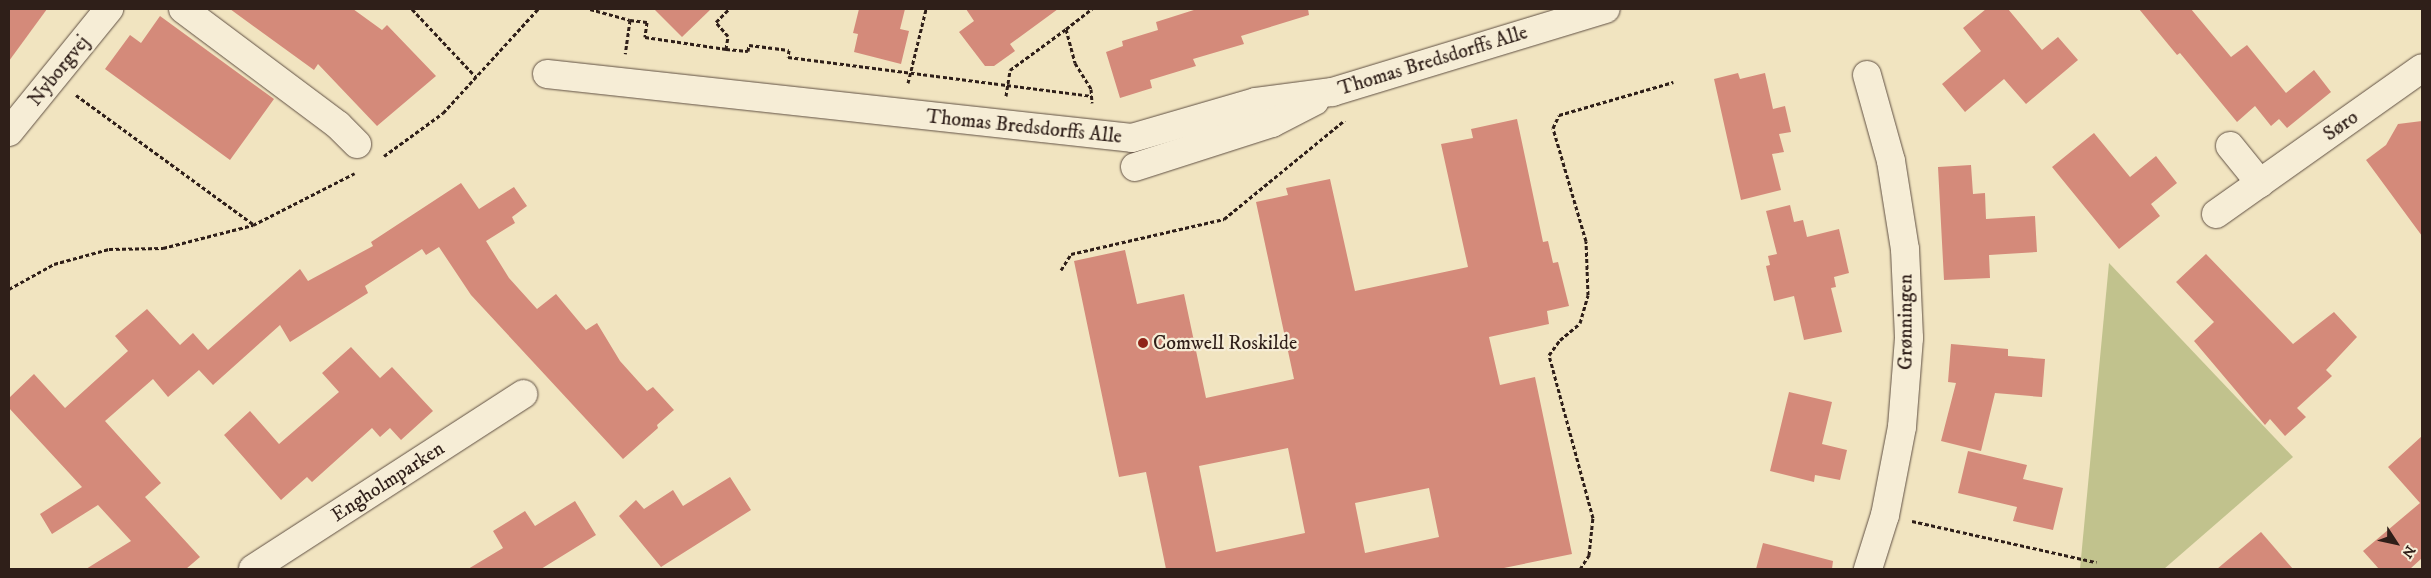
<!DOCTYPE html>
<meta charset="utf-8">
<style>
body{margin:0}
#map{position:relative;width:2431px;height:578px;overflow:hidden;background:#f1e4c0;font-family:"IM FELL DW Pica",serif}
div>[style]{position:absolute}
.green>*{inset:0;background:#c1c28d}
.building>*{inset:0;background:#d48a7a}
.path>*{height:3px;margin-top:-1.5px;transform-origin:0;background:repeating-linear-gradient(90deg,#2f1f19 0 4px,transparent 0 6.5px)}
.roads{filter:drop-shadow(0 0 1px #605043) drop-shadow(0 0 1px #605043)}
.minor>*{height:28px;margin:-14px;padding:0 14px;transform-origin:14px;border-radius:14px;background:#f6edd6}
.dots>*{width:14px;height:14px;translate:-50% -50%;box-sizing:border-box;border:2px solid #f6edd6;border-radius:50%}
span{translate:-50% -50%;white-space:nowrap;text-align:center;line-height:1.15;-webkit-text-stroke:4.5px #f6edd6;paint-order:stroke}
.street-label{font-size:20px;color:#2f1f19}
.poi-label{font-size:20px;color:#2f1f19}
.left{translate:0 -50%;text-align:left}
.frame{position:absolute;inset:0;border:10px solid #2f1f19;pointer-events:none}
.north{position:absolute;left:2371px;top:518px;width:50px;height:50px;-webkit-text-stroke:4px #f6edd6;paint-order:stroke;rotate:125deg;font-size:14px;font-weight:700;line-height:20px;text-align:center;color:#2f1f19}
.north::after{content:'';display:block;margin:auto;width:18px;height:22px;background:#2f1f19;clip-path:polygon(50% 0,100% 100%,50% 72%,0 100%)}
</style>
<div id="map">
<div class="green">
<i style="clip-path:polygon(2109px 263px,2293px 457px,2164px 569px,2080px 569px)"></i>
</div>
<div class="building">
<i style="clip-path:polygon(9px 9px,47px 9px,9px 61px)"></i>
<i style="clip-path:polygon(230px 9px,353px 9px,382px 30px,387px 25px,436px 76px,377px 126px,318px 64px,314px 70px)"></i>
<i style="clip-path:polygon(654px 9px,711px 9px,682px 37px)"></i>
<i style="clip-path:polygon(859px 9px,905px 9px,900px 29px,909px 31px,901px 64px,854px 52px,858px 34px,853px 33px)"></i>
<i style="clip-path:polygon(966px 9px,1058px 9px,1010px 44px,1015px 51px,994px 66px,985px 66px,959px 32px,974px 21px)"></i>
<i style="clip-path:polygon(1197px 9px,1308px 9px,1309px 15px,1241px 36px,1244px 44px,1193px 59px,1196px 66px,1150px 80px,1152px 88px,1120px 98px,1106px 52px,1123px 46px,1122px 41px,1158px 30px,1156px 22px)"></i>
<i style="clip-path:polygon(1986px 9px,2008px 9px,2042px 50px,2058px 37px,2078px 60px,2026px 104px,2004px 79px,1965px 112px,1942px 84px,1981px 51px,1963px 28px)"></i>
<i style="clip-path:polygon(2139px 9px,2191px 9px,2231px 57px,2247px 45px,2286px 93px,2314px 70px,2331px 92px,2287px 128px,2279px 119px,2271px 126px,2255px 106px,2237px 122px,2180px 53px,2177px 55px)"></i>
<i style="clip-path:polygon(160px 16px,274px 99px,230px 160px,105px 69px,130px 35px,141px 43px)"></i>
<i style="clip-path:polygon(1738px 73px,1740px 79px,1765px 73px,1773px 109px,1785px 106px,1791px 132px,1779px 134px,1784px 152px,1772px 154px,1781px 190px,1741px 200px,1714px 79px)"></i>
<i style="clip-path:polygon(evenodd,1517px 119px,1543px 242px,1548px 241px,1553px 263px,1558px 262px,1569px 306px,1547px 311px,1549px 324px,1489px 337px,1500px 385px,1535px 377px,1572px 554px,1499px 569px,1166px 569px,1146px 472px,1119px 477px,1074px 261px,1125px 250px,1137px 304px,1184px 294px,1206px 398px,1294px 379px,1256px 202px,1288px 195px,1286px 188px,1330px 179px,1355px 291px,1468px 267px,1441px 144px,1473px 138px,1471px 129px,1517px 119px,1288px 448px,1305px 533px,1216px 552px,1199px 466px,1288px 448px,1517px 119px,1429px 488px,1439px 537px,1365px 553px,1355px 503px,1429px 488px)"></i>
<i style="clip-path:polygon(2422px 121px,2422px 236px,2366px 160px,2386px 145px,2398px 124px)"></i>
<i style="clip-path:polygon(2094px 133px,2130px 177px,2156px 156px,2177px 183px,2151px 204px,2160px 216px,2119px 249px,2052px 167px)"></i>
<i style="clip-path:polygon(1971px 165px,1973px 194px,1985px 193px,1986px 219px,2035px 216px,2037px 252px,1989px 255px,1990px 278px,1944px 280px,1938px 167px)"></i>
<i style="clip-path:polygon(461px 183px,479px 209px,514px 187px,527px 206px,512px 217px,515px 223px,486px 241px,509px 278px,537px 309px,556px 294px,586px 330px,597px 323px,620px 361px,647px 391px,653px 387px,674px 410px,657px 425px,658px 428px,623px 459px,471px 295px,439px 247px,426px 255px,422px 249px,365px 286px,368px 293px,290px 342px,280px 325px,213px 385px,199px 370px,168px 397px,153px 379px,105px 421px,161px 483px,145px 497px,200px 557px,186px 569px,86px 569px,131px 541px,98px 505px,52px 534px,40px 514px,82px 487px,9px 408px,9px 398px,34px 374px,65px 408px,128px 351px,115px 336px,147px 309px,180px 345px,193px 333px,208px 350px,300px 269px,308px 281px,373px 246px,371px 242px)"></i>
<i style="clip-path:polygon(1790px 205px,1794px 222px,1803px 220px,1807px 237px,1839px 229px,1849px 273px,1834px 277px,1836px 287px,1831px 288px,1842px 332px,1804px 340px,1794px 296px,1774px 301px,1766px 266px,1770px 265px,1768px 256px,1777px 254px,1766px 211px)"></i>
<i style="clip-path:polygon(2206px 254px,2293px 344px,2334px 312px,2357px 337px,2326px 370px,2332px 376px,2297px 408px,2306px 417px,2285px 436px,2270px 419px,2265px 425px,2194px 341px,2214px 322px,2176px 282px)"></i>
<i style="clip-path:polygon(1951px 344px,2008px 349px,2008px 356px,2045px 359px,2042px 397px,1995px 393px,1981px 451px,1941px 441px,1956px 383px,1948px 382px)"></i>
<i style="clip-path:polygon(351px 347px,380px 378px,392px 367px,433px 411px,401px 440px,390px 428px,380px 437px,372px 428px,312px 482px,307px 477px,281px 500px,224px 435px,250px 411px,279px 444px,339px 392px,322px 373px)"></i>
<i style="clip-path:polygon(1789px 392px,1832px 402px,1822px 444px,1847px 450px,1840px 480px,1815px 475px,1814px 482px,1770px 471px)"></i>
<i style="clip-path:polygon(2422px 436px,2422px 558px,2410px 569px,2379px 569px,2363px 551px,2420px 503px,2388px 467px)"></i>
<i style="clip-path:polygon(1968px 451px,2027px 465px,2023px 479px,2063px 488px,2053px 530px,2013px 521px,2017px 507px,1958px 493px)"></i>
<i style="clip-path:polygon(730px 477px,751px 510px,661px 567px,619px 516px,636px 500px,644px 509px,673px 490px,683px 506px)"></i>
<i style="clip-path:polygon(575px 501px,596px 535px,541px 569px,468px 569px,503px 548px,493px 531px,525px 511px,535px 526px)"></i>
<i style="clip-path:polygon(2261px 532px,2293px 569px,2217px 569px)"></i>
<i style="clip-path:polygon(1763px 543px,1833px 561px,1832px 569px,1756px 569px)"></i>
</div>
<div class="path">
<i style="left:412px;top:9px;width:93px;rotate:46.7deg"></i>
<i style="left:590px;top:9px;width:41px;rotate:15.4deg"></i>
<i style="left:630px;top:20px;width:34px;rotate:98deg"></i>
<i style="left:630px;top:20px;width:17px;rotate:7deg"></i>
<i style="left:647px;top:22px;width:15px;rotate:98deg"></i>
<i style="left:645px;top:37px;width:82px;rotate:8.4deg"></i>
<i style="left:726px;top:49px;width:13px;rotate:-81deg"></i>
<i style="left:728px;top:36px;width:18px;rotate:-131deg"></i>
<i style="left:716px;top:22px;width:18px;rotate:-45deg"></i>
<i style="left:1066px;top:29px;width:33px;rotate:-38deg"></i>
<i style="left:726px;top:49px;width:22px;rotate:5deg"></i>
<i style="left:748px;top:51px;width:6px;rotate:-81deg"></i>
<i style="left:749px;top:45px;width:40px;rotate:7.1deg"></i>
<i style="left:789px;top:50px;width:7px;rotate:98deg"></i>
<i style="left:788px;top:57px;width:306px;rotate:7.3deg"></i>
<i style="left:908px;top:83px;width:76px;rotate:-76.3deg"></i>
<i style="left:76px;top:95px;width:219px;rotate:36.1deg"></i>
<i style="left:1006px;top:96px;width:26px;rotate:-81deg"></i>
<i style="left:1010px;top:70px;width:69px;rotate:-36.2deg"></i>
<i style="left:1066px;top:29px;width:35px;rotate:75deg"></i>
<i style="left:1075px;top:63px;width:31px;rotate:58deg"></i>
<i style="left:1091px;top:89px;width:14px;rotate:86deg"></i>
<i style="left:384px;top:156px;width:73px;rotate:-36.1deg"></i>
<i style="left:443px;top:113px;width:141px;rotate:-47.6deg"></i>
<i style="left:1061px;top:270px;width:19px;rotate:-58deg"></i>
<i style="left:1071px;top:254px;width:157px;rotate:-12.9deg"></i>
<i style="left:1224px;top:219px;width:156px;rotate:-39.3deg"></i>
<i style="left:9px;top:289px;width:51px;rotate:-29.1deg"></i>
<i style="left:54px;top:264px;width:57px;rotate:-15.3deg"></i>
<i style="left:109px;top:249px;width:54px;rotate:-1.1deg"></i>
<i style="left:163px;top:248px;width:93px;rotate:-14.3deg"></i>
<i style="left:253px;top:225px;width:114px;rotate:-27deg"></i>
<i style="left:1912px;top:521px;width:189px;rotate:12.6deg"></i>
<i style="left:1580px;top:569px;width:17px;rotate:-57deg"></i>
<i style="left:1589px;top:555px;width:37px;rotate:-84deg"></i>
<i style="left:1593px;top:518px;width:169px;rotate:-105.1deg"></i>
<i style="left:1549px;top:355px;width:19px;rotate:-54deg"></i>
<i style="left:1560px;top:340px;width:26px;rotate:-40deg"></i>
<i style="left:1580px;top:323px;width:29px;rotate:-74deg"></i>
<i style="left:1588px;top:295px;width:54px;rotate:-92.1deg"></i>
<i style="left:1586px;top:241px;width:118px;rotate:-106.3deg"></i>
<i style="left:1553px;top:128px;width:14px;rotate:-65deg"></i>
<i style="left:1559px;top:115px;width:119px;rotate:-16.1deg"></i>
</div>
<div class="roads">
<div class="minor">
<i style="left:183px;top:9px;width:194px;rotate:36.8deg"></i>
<i style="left:338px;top:125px;width:27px;rotate:45deg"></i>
<i style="left:547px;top:74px;width:588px;rotate:6.24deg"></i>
<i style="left:1132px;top:138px;width:129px;rotate:-16.2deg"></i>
<i style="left:1256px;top:102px;width:77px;rotate:-7.5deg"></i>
<i style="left:1332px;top:92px;width:286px;rotate:-16.9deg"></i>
<i style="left:1867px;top:75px;width:89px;rotate:74.4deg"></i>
<i style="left:1891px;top:161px;width:89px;rotate:81deg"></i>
<i style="left:1905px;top:249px;width:89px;rotate:87.4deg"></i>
<i style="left:1909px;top:338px;width:89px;rotate:94.5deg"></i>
<i style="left:1902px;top:427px;width:90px;rotate:100.9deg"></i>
<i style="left:1885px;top:515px;width:57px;rotate:107.5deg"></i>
<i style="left:9px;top:132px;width:159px;rotate:-50.9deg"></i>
<i style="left:2230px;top:146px;width:48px;rotate:51deg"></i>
<i style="left:1135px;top:167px;width:144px;rotate:-17.8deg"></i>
<i style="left:1272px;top:123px;width:48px;rotate:-27.1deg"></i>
<i style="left:2216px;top:214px;width:252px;rotate:-35.3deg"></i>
<i style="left:253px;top:569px;width:322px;rotate:-32.9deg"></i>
</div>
</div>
<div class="dots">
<i style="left:1143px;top:343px;background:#8f2418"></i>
</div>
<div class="street-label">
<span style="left:1433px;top:61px;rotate:-17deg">Thomas Bredsdorffs Alle</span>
<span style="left:59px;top:71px;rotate:-51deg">Nyborgvej</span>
<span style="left:2341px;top:126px;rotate:-35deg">Søro</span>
<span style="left:1024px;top:127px;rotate:6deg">Thomas Bredsdorffs Alle</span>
<span style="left:1906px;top:322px;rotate:-90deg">Grønningen</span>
<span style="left:388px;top:482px;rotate:-33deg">Engholmparken</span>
</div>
<div class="poi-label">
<span class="left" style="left:1153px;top:343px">Comwell Roskilde</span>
</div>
<div class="frame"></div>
<div class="north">N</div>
</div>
